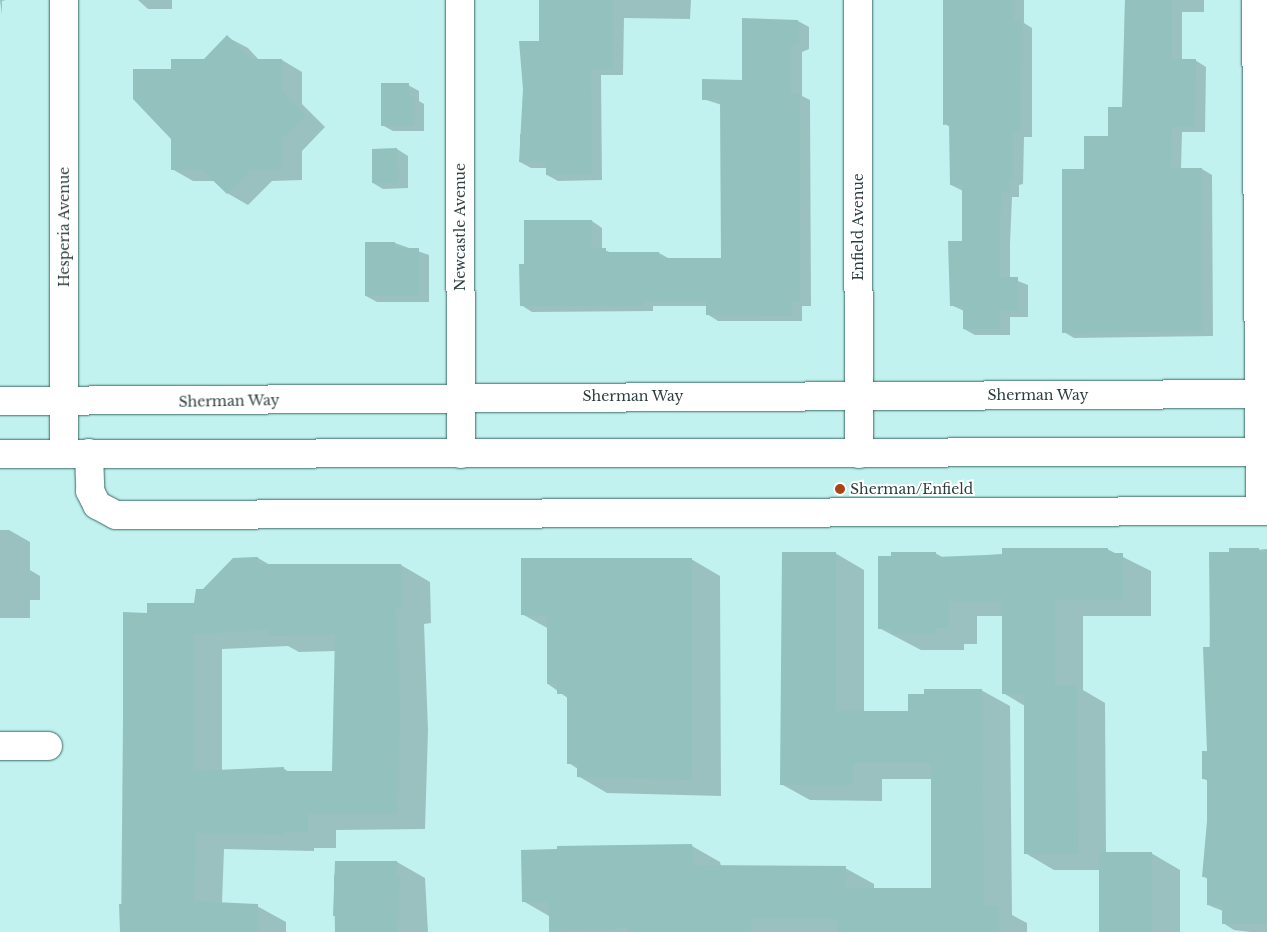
<!DOCTYPE html>
<style>
body{margin:0}
#map{position:relative;width:1267px;height:932px;overflow:hidden;background:#c1f2ef;font-family:"Libre Baskerville",serif}
div>[style]{position:absolute}
.shadow>*{inset:0;background:#0003}
.building>*{inset:0;background:#92c1be}
.roads{filter:drop-shadow(0 0 1px #3b6865) drop-shadow(0 0 1px #3b6865)}
.minor>*{height:28px;margin:-14px;padding:0 14px;transform-origin:14px;border-radius:14px;background:#fff}
.major>*{height:28px;margin:-14px;padding:0 14px;transform-origin:14px;border-radius:14px;background:#fff}
.dots>*{width:14px;height:14px;translate:-50% -50%;box-sizing:border-box;border:2px solid #fff;border-radius:50%}
span{translate:-50% -50%;white-space:nowrap;text-align:center;line-height:1.15;-webkit-text-stroke:4px #fff;paint-order:stroke}
.street-label{font-size:14px;color:#2b3e3d}
.poi-label{font-size:14px;color:#2b3e3d}
.left{translate:0 -50%;text-align:left}
</style>
<div id="map">
<div class="shadow">
<i style="clip-path:polygon(0 0,6px 0,2px 1px,2px 15px)"></i>
<i style="clip-path:polygon(138px 0,172px 0,172px 9px,148px 9px)"></i>
<i style="clip-path:polygon(540px 0,691px 0,690px 19px,624px 18px,623px 75px,601px 75px,602px 180px,558px 181px,547px 175px,547px 168px,531px 168px,520px 162px,520px 134px,523px 134px,540px 42px)"></i>
<i style="clip-path:polygon(944px 0,1024px 0,1024px 23px,1032px 28px,1032px 137px,1024px 137px,1023px 184px,1019px 185px,1019px 197px,1012px 197px,1010px 244px,1010px 278px,1028px 285px,1028px 317px,1010px 317px,1010px 335px,975px 335px,964px 329px,964px 311px,951px 305px,963px 242px,963px 191px,951px 185px,950px 127px,945px 124px)"></i>
<i style="clip-path:polygon(1125px 0,1204px 0,1204px 12px,1182px 12px,1182px 60px,1195px 60px,1206px 67px,1205px 132px,1182px 132px,1181px 169px,1202px 169px,1212px 175px,1213px 336px,1074px 338px,1064px 332px,1086px 170px,1109px 137px,1124px 108px)"></i>
<i style="clip-path:polygon(744px 19px,798px 21px,809px 27px,809px 49px,802px 52px,802px 96px,810px 100px,811px 306px,802px 306px,802px 321px,718px 321px,707px 314px,707px 306px,653px 306px,653px 311px,532px 312px,521px 305px,525px 265px,592px 221px,602px 228px,602px 249px,612px 253px,659px 253px,670px 259px,722px 259px,722px 105px,703px 99px,744px 81px)"></i>
<i style="clip-path:polygon(227px 37px,248px 48px,259px 60px,282px 60px,302px 72px,302px 104px,325px 127px,302px 151px,302px 180px,272px 181px,248px 205px,227px 193px,215px 181px,193px 181px,172px 169px,172px 70px,204px 60px)"></i>
<i style="clip-path:polygon(408px 85px,419px 91px,419px 101px,424px 104px,424px 131px,393px 131px,382px 125px)"></i>
<i style="clip-path:polygon(397px 149px,408px 156px,408px 188px,383px 189px,373px 183px)"></i>
<i style="clip-path:polygon(395px 243px,429px 255px,429px 302px,377px 302px,366px 296px)"></i>
<i style="clip-path:polygon(0 530px,9px 530px,30px 542px,30px 570px,40px 576px,40px 600px,30px 600px,30px 618px,0 618px)"></i>
<i style="clip-path:polygon(1107px 549px,1151px 571px,1151px 616px,1083px 616px,1083px 690px,1105px 703px,1106px 853px,1151px 853px,1180px 870px,1180px 932px,1100px 932px,1100px 870px,1054px 870px,1025px 853px,1025px 706px,1003px 693px,1003px 616px,977px 616px,977px 644px,964px 644px,964px 650px,921px 650px,879px 628px,935px 553px,944px 558px)"></i>
<i style="clip-path:polygon(1267px 549px,1267px 932px,1250px 932px,1234px 930px,1223px 923px,1223px 911px,1208px 905px,1208px 879px,1204px 877px,1208px 821px,1208px 781px,1204px 779px,1208px 752px,1211px 554px)"></i>
<i style="clip-path:polygon(835px 553px,864px 570px,864px 712px,909px 712px,981px 690px,1010px 706px,1012px 915px,1027px 923px,1027px 932px,549px 932px,549px 916px,523px 901px,692px 846px,720px 862px,721px 866px,845px 868px,874px 884px,874px 889px,932px 889px,932px 779px,882px 779px,882px 801px,810px 800px,781px 784px)"></i>
<i style="clip-path:polygon(evenodd,258px 558px,270px 565px,401px 565px,430px 582px,431px 623px,424px 624px,428px 730px,425px 829px,336px 830px,336px 848px,314px 848px,314px 851px,224px 849px,222px 904px,257px 906px,286px 922px,286px 932px,121px 932px,124px 614px,148px 614px,195px 604px,204px 591px,258px 558px,288px 646px,299px 652px,336px 651px,333px 772px,289px 772px,283px 768px,222px 771px,222px 649px,288px 646px)"></i>
<i style="clip-path:polygon(691px 559px,720px 576px,721px 796px,607px 793px,578px 776px,578px 769px,569px 763px,569px 699px,548px 684px,549px 629px,522px 614px)"></i>
<i style="clip-path:polygon(397px 862px,425px 878px,428px 932px,335px 932px,334px 875px)"></i>
</div>
<div class="building">
<i style="clip-path:polygon(539px 0,613px 0,613px 69px,591px 69px,592px 174px,546px 175px,546px 162px,519px 162px,523px 89px,519px 41px,539px 41px)"></i>
<i style="clip-path:polygon(943px 0,1014px 0,1014px 20px,1022px 20px,1021px 132px,1013px 132px,1013px 179px,1009px 179px,1009px 192px,1001px 192px,1000px 237px,1000px 277px,1018px 277px,1018px 311px,1000px 311px,1000px 329px,963px 329px,963px 306px,950px 306px,948px 241px,962px 241px,962px 185px,950px 185px,949px 124px,943px 125px)"></i>
<i style="clip-path:polygon(1125px 0,1172px 0,1172px 59px,1196px 59px,1195px 127px,1172px 127px,1171px 168px,1202px 168px,1202px 331px,1062px 333px,1062px 169px,1084px 169px,1084px 136px,1108px 136px,1108px 107px,1122px 107px)"></i>
<i style="clip-path:polygon(742px 18px,798px 20px,799px 43px,791px 46px,791px 93px,800px 93px,800px 301px,792px 301px,792px 316px,706px 315px,706px 301px,643px 301px,643px 306px,520px 306px,519px 264px,524px 264px,524px 220px,592px 220px,591px 248px,606px 248px,606px 252px,659px 252px,659px 258px,721px 258px,720px 100px,702px 100px,702px 79px,742px 80px)"></i>
<i style="clip-path:polygon(227px 35px,251px 59px,282px 59px,282px 91px,306px 115px,282px 139px,282px 169px,251px 170px,227px 194px,202px 170px,171px 170px,171px 139px,133px 99px,133px 69px,171px 69px,171px 59px,204px 59px)"></i>
<i style="clip-path:polygon(381px 83px,409px 83px,409px 96px,414px 96px,414px 126px,381px 126px)"></i>
<i style="clip-path:polygon(397px 148px,398px 183px,372px 183px,372px 149px)"></i>
<i style="clip-path:polygon(365px 242px,395px 242px,395px 248px,419px 248px,419px 296px,365px 296px)"></i>
<i style="clip-path:polygon(1002px 548px,1108px 548px,1108px 553px,1123px 553px,1123px 600px,1055px 600px,1055px 685px,1077px 685px,1078px 854px,1024px 854px,1024px 694px,1002px 694px,1002px 601px,949px 601px,949px 628px,936px 628px,936px 634px,891px 634px,891px 629px,878px 629px,878px 556px,891px 556px,891px 552px,936px 552px,936px 557px,986px 555px,1002px 554px)"></i>
<i style="clip-path:polygon(1229px 548px,1259px 548px,1259px 552px,1267px 552px,1267px 924px,1222px 924px,1222px 905px,1207px 905px,1207px 877px,1202px 877px,1207px 821px,1207px 779px,1202px 779px,1202px 751px,1207px 751px,1203px 647px,1210px 647px,1209px 552px,1229px 552px)"></i>
<i style="clip-path:polygon(782px 552px,836px 552px,836px 711px,908px 711px,908px 694px,924px 694px,924px 689px,982px 689px,984px 906px,999px 906px,999px 932px,837px 932px,837px 919px,751px 919px,751px 932px,628px 932px,626px 928px,550px 932px,548px 902px,522px 902px,521px 850px,557px 849px,557px 846px,692px 844px,694px 865px,846px 866px,845px 888px,931px 888px,931px 763px,853px 763px,853px 785px,780px 785px)"></i>
<i style="clip-path:polygon(evenodd,258px 557px,258px 564px,401px 564px,402px 608px,396px 608px,400px 713px,397px 814px,308px 814px,308px 832px,286px 832px,286px 835px,196px 833px,194px 901px,258px 904px,258px 932px,120px 932px,119px 904px,123px 904px,123px 612px,147px 613px,147px 603px,194px 603px,196px 589px,203px 589px,233px 558px,258px 557px,268px 630px,269px 636px,335px 635px,332px 771px,284px 771px,284px 767px,194px 771px,194px 634px,268px 630px)"></i>
<i style="clip-path:polygon(521px 558px,692px 558px,692px 780px,577px 777px,577px 764px,567px 764px,567px 694px,557px 694px,557px 684px,547px 684px,547px 616px,521px 615px)"></i>
<i style="clip-path:polygon(1099px 852px,1152px 852px,1152px 932px,1099px 932px)"></i>
<i style="clip-path:polygon(335px 861px,397px 861px,397px 875px,400px 875px,397px 932px,335px 932px,335px 916px,333px 916px)"></i>
</div>
<div class="roads">
<div class="minor">
<i style="left:460px;top:0;width:454px;rotate:89.9deg"></i>
<i style="left:858px;top:0;width:454px;rotate:89.9deg"></i>
<i style="left:1256px;top:0;width:511px;rotate:89.55deg"></i>
<i style="left:89px;top:453px;width:38px;rotate:88deg"></i>
<i style="left:90px;top:491px;width:16px;rotate:63deg"></i>
<i style="left:97px;top:505px;width:21px;rotate:28deg"></i>
<i style="left:116px;top:515px;width:1151px;rotate:-0.2deg"></i>
<i style="left:64px;top:454px;width:454px;rotate:-90deg"></i>
<i style="left:0;top:746px;width:48px"></i>
</div>
<div class="major">
<i style="left:0;top:401px;width:1267px;rotate:-0.32deg"></i>
<i style="left:0;top:454px;width:1267px;rotate:-0.09deg"></i>
</div>
</div>
<div class="dots">
<i style="left:840px;top:489px;background:#a94415"></i>
</div>
<div class="street-label">
<span style="left:64px;top:227px;rotate:-90deg">Hesperia Avenue</span>
<span style="left:460px;top:227px;rotate:-90deg">Newcastle Avenue</span>
<span style="left:858px;top:227px;rotate:-90deg">Enfield Avenue</span>
<span style="left:1038px;top:395px">Sherman Way</span>
<span style="left:633px;top:396px">Sherman Way</span>
<span style="left:229px;top:401px;rotate:-1deg">Sherman Way</span>
</div>
<div class="poi-label">
<span class="left" style="left:850px;top:489px">Sherman/Enfield</span>
</div>
</div>
